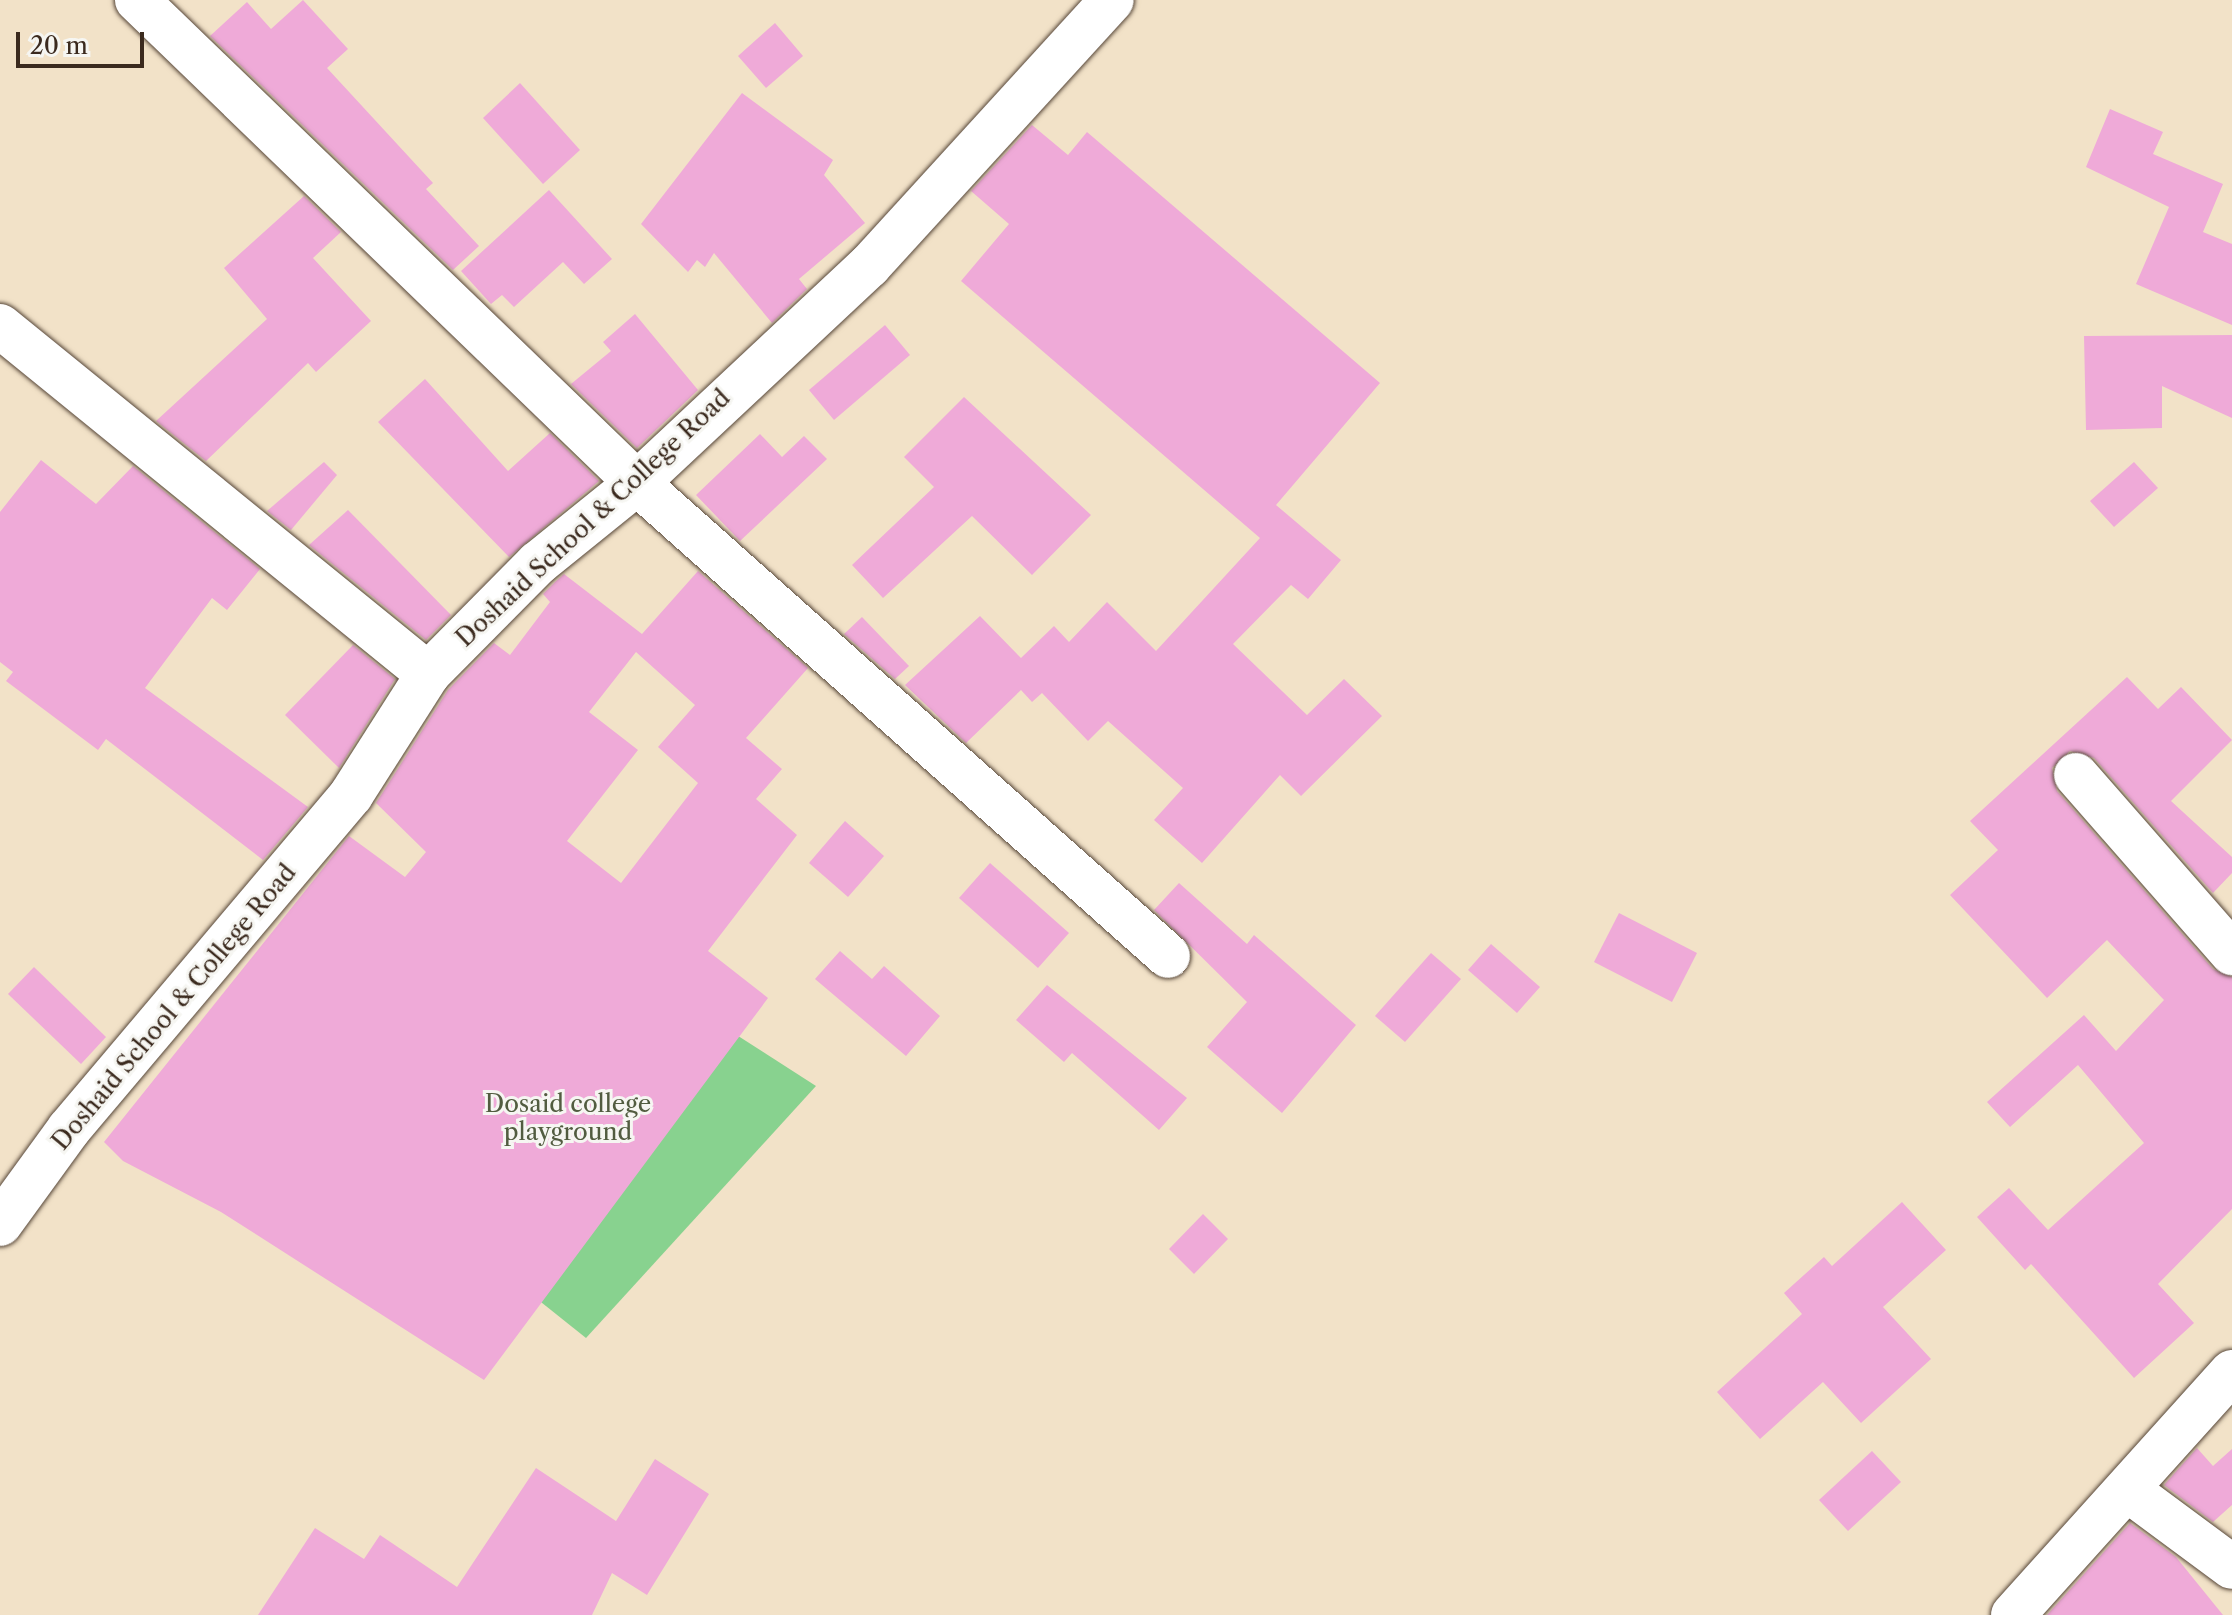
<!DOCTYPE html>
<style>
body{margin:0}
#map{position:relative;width:2232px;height:1615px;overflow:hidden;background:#f2e2c8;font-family:"Libre Caslon Text",serif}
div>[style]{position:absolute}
.green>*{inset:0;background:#88d28f}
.building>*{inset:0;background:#efaad8}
.roads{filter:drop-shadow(0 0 2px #564638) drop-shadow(0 0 2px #564638)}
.street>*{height:44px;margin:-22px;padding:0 22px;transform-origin:22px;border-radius:22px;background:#fff}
span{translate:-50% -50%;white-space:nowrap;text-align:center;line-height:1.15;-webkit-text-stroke:6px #f6f6f2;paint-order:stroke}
.street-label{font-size:24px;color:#3b2a1e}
.park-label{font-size:24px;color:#525c40}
.scale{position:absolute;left:16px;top:32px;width:128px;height:36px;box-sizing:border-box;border:4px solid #3b2a1e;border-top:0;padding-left:10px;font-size:24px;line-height:28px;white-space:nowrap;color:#3b2a1e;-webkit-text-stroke:6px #f6f6f2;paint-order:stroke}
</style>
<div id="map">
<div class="green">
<i style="clip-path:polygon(520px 896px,816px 1086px,586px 1338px,373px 1168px)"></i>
</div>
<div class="building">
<i style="clip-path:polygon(303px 0,348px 49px,327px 68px,433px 183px,426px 189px,479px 246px,453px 270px,210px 36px,247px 2px,271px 29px)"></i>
<i style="clip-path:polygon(775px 23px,803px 56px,766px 88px,738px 56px)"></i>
<i style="clip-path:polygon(520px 83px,580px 150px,543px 184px,483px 118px)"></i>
<i style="clip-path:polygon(742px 93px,833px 160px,824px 175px,865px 223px,799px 279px,807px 289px,772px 323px,714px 253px,705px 267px,697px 260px,688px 272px,641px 224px)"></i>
<i style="clip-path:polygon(2110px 109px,2163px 132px,2153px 154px,2223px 184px,2203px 232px,2232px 244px,2232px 325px,2136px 284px,2169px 207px,2086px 167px)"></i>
<i style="clip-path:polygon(1032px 125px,1068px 155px,1087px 132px,1380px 383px,1276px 505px,1341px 560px,1308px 599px,1291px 585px,1233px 644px,1307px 715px,1344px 679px,1382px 716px,1301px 796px,1280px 775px,1202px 863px,1154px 820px,1183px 788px,1108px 721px,1088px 741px,1042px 693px,1032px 702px,1021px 690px,966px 743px,905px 685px,980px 616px,1021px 658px,1054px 626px,1069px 642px,1107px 602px,1156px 651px,1260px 538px,961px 281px,1009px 224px,971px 191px)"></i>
<i style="clip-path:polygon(549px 190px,612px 259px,584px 284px,563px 262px,514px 307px,502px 295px,491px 304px,461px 271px)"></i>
<i style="clip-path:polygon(304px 196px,341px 232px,313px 258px,371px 321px,316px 372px,308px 363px,206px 461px,156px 421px,267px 319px,224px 268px)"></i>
<i style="clip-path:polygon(635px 314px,698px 390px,637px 448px,571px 384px,611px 351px,603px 342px)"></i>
<i style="clip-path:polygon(885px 325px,910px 355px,834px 420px,809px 390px)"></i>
<i style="clip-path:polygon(2232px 335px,2232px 418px,2162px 386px,2162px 428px,2086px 430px,2084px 336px)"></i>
<i style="clip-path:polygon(425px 379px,508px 471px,550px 433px,599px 481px,509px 557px,378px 422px)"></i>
<i style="clip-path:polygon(964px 397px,1091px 515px,1032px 575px,972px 516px,883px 598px,852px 565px,934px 487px,904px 457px)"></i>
<i style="clip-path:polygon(760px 434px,782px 457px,804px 436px,827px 459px,740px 541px,696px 495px)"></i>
<i style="clip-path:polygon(41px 460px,96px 504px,133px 466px,260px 569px,227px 610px,212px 598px,145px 688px,308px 807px,263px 860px,106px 739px,98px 750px,6px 681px,13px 672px,0 662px,0 512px)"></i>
<i style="clip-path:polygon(324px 462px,337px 475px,291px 530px,267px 511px)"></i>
<i style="clip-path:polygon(2134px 462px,2158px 488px,2114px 527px,2090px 501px)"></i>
<i style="clip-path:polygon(348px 510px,451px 615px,426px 640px,309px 545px)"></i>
<i style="clip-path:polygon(evenodd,698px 571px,808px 668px,746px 738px,782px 769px,756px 799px,797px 835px,708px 951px,768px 998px,484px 1380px,221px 1212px,123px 1161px,104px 1142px,349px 836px,405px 877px,426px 852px,376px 803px,448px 690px,494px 643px,510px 655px,550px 602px,543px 594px,555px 582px,564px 574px,642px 634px,698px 571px,636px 652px,695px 705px,658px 747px,698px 783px,621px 883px,567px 841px,638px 750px,589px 712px,636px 652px)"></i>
<i style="clip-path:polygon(862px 617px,909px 666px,895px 679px,844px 634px)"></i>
<i style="clip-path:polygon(353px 645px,395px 679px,339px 768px,285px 715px)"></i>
<i style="clip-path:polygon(2127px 677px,2158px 709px,2181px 687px,2232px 740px,2171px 801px,2232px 857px,2232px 873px,2213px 893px,2094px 758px,2070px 751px,2052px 768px,2057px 791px,2213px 969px,2232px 977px,2232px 1209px,2158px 1284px,2194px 1323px,2134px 1378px,2031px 1264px,2025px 1270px,1977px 1217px,2009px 1188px,2048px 1230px,2144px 1143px,2078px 1065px,2010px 1127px,1987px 1102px,2084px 1015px,2116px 1051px,2164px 1000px,2107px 940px,2047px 998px,1950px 895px,1998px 850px,1970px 821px)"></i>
<i style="clip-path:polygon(845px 821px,884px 856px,848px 897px,809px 863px)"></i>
<i style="clip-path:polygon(990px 863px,1069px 933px,1038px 968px,959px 898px)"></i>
<i style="clip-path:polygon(1179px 883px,1247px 944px,1254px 935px,1356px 1025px,1282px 1113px,1207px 1047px,1247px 1002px,1154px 910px)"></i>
<i style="clip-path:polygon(1619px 913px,1697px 953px,1672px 1002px,1594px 962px)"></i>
<i style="clip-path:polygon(1491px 944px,1540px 987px,1517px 1013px,1468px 970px)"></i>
<i style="clip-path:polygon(840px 951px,872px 979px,884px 966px,940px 1016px,906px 1056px,815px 979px)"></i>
<i style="clip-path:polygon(1431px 953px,1461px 979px,1405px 1042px,1375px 1016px)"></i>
<i style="clip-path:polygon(34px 967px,106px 1037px,81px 1064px,8px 994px)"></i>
<i style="clip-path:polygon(1047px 985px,1187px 1098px,1159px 1130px,1072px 1053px,1064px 1062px,1016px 1020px)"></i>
<i style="clip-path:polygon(1902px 1202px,1946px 1250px,1883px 1307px,1931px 1359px,1861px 1423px,1823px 1382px,1760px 1439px,1717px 1392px,1802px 1314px,1784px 1293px,1824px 1257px,1832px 1266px)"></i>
<i style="clip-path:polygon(1203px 1214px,1228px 1239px,1194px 1274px,1169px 1249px)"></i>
<i style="clip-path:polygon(2197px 1448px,2213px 1466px,2232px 1449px,2232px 1505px,2213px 1522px,2164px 1485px)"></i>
<i style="clip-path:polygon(1872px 1451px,1901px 1482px,1848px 1531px,1819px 1500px)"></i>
<i style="clip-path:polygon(655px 1459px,709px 1494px,647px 1595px,612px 1573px,592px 1615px,258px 1615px,315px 1528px,364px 1559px,380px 1535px,457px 1587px,536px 1468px,616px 1521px)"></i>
<i style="clip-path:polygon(2130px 1523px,2176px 1557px,2223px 1615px,2047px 1615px)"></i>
</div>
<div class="roads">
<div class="street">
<i style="left:137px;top:0;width:695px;rotate:44.01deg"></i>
<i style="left:637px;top:483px;width:711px;rotate:41.69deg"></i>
<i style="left:0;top:326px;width:552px;rotate:39.11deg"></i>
<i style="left:2076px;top:775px;width:237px;rotate:48.8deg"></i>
<i style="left:0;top:1224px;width:117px;rotate:-54deg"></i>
<i style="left:69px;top:1129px;width:437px;rotate:-49.8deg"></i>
<i style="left:351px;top:795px;width:143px;rotate:-57.5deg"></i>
<i style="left:428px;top:674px;width:156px;rotate:-45.3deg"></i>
<i style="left:538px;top:563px;width:127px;rotate:-38.9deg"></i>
<i style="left:637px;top:483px;width:318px;rotate:-43.1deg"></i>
<i style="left:869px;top:266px;width:360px;rotate:-47.6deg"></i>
<i style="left:2128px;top:1490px;width:129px;rotate:36.5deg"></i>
<i style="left:2013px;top:1615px;width:327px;rotate:-48deg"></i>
</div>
</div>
<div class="street-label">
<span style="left:593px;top:518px;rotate:-43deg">Doshaid School &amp; College Road</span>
<span style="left:174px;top:1007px;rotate:-50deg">Doshaid School &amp; College Road</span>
</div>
<div class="park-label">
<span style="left:568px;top:1118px">Dosaid college<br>playground</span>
</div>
<div class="scale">20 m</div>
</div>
